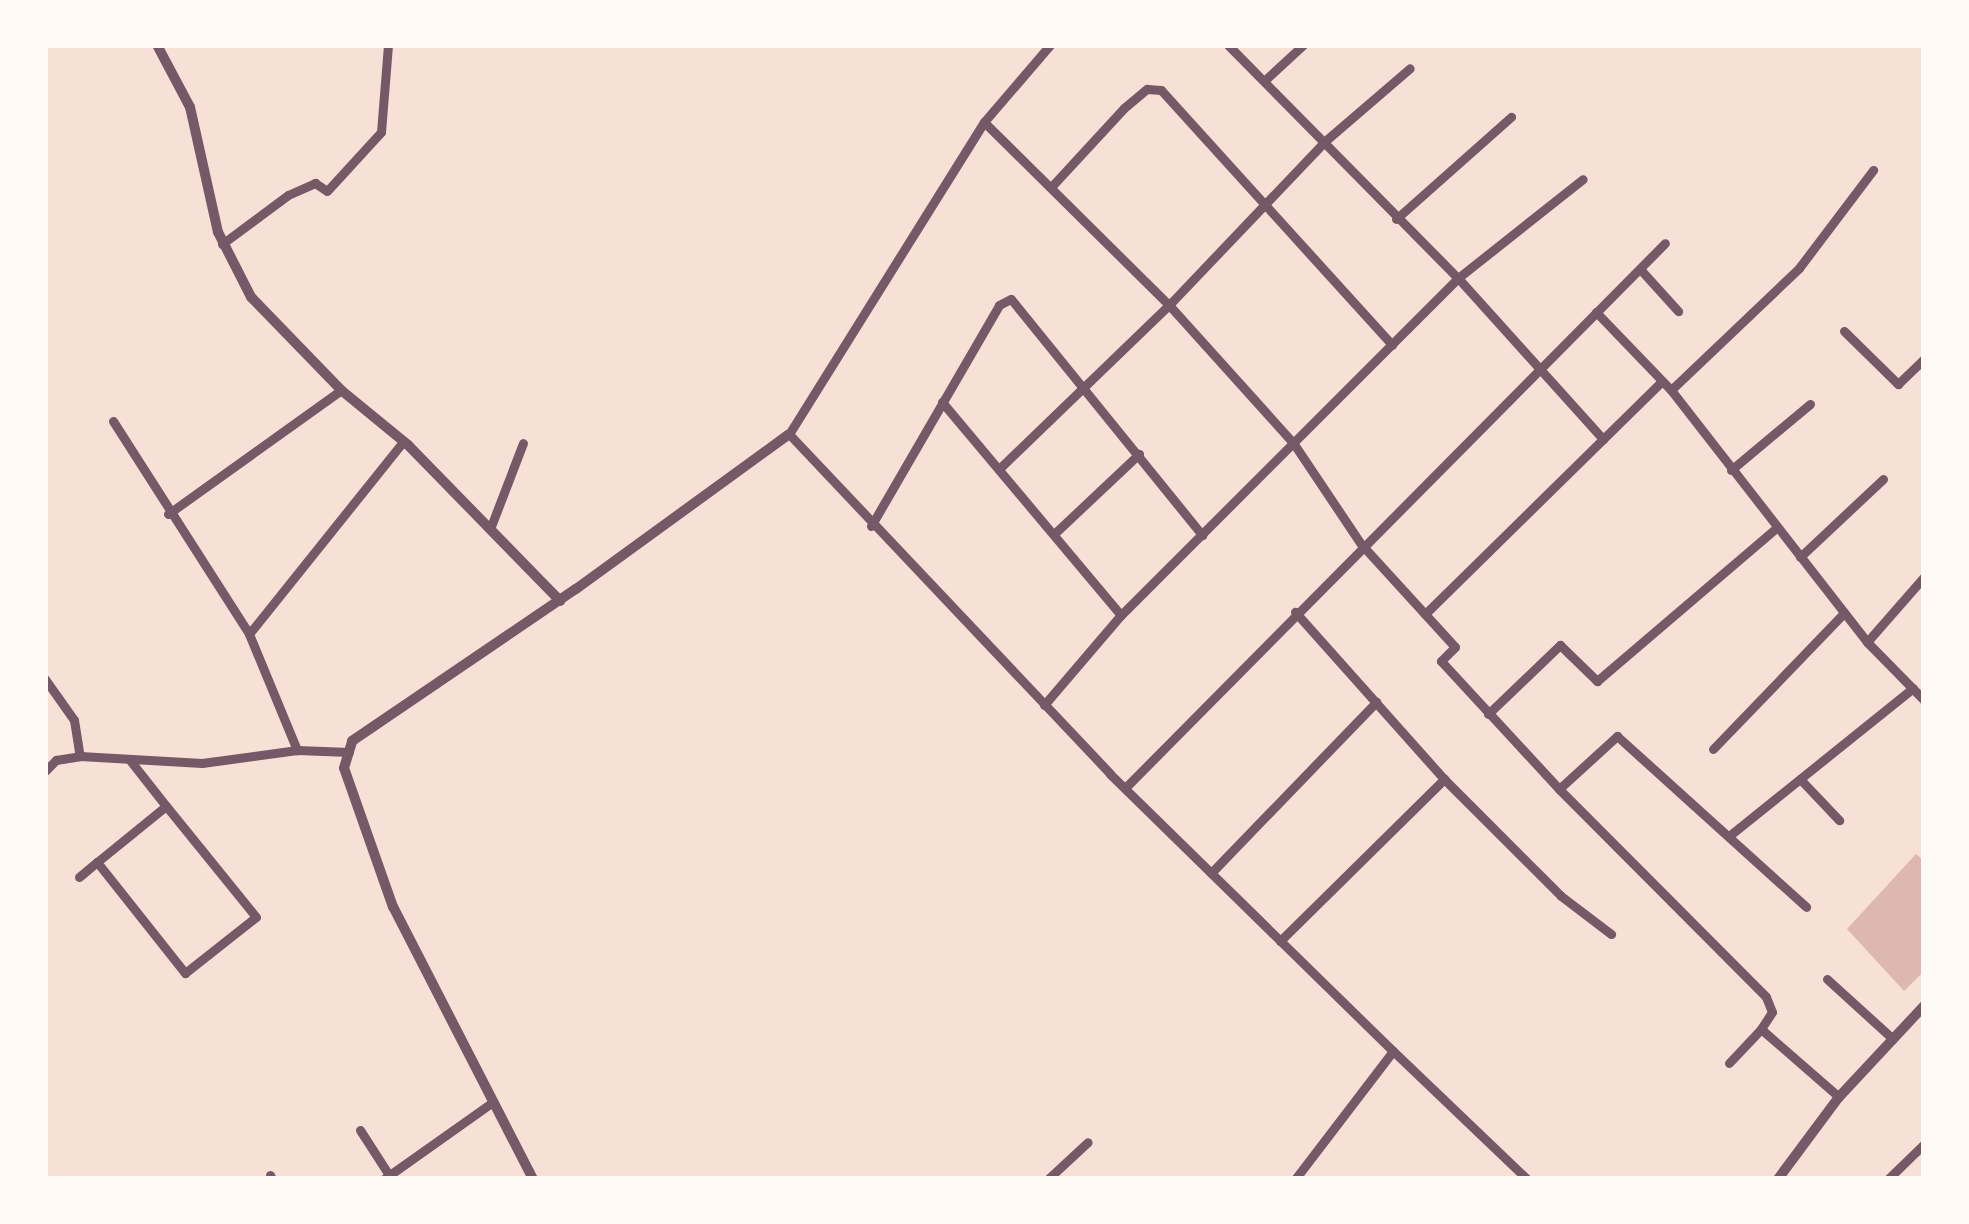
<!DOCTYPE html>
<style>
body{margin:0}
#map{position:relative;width:1969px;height:1224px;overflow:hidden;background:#f7e1d7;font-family:Mulish,sans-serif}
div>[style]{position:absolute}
.water>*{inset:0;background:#dcb8b0}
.minor>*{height:9px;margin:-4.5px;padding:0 4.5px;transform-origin:4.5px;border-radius:4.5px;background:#755966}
.tertiary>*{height:10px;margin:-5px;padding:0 5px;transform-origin:5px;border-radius:5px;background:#755966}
span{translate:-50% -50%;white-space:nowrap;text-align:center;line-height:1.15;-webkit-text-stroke:12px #fffaf5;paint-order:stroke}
.frame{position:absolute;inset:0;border:48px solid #fffaf5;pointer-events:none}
</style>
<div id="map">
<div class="water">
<i style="clip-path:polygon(1916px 854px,1924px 861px,1924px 971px,1904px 991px,1847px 929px)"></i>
</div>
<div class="minor">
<i style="left:1050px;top:45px;width:101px;rotate:130.6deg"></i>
<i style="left:984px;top:122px;width:368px;rotate:122deg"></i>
<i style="left:789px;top:434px;width:468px;rotate:46.6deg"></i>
<i style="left:1110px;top:774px;width:396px;rotate:44.4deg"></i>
<i style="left:1393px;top:1051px;width:161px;rotate:127.4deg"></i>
<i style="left:1228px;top:45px;width:327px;rotate:45.4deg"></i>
<i style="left:1458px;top:278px;width:217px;rotate:48deg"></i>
<i style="left:1265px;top:80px;width:52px;rotate:-42.6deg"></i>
<i style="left:984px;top:122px;width:260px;rotate:44.7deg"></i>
<i style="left:1169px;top:305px;width:187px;rotate:48deg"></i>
<i style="left:1294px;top:444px;width:120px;rotate:56.2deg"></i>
<i style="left:1361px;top:544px;width:139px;rotate:47.6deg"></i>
<i style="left:1455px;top:647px;width:20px;rotate:135deg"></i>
<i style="left:1441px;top:661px;width:174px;rotate:47.3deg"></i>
<i style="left:1559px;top:789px;width:293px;rotate:45.1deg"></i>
<i style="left:1766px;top:997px;width:16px;rotate:68deg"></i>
<i style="left:1772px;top:1012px;width:20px;rotate:123deg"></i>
<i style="left:1052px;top:186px;width:106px;rotate:-47.3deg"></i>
<i style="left:1124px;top:108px;width:30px;rotate:-40deg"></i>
<i style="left:1147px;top:89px;width:14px;rotate:4deg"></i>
<i style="left:1161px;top:90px;width:344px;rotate:47.8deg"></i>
<i style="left:1396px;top:219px;width:154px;rotate:-41.6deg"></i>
<i style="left:222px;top:244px;width:82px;rotate:-36.6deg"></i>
<i style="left:288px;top:195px;width:30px;rotate:-24deg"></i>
<i style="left:315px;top:183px;width:14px;rotate:34deg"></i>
<i style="left:327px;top:191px;width:80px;rotate:-47.5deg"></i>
<i style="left:381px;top:132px;width:87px;rotate:-85.4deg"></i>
<i style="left:1640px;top:269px;width:57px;rotate:47.9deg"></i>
<i style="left:1596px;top:312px;width:108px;rotate:46.1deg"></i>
<i style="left:1671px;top:390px;width:319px;rotate:52.1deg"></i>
<i style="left:1867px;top:642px;width:81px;rotate:45.5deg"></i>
<i style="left:1844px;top:331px;width:76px;rotate:44.5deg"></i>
<i style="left:1898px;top:384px;width:36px;rotate:-44deg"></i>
<i style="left:1671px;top:390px;width:177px;rotate:-43.6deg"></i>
<i style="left:1799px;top:268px;width:123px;rotate:-52.9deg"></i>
<i style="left:942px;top:402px;width:278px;rotate:50deg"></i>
<i style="left:113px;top:421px;width:253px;rotate:57.4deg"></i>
<i style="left:249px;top:634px;width:126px;rotate:67.5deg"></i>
<i style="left:1001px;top:467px;width:233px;rotate:-44deg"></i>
<i style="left:1169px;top:305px;width:225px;rotate:-46.4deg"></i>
<i style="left:1324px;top:142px;width:113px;rotate:-40.7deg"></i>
<i style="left:1731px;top:470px;width:103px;rotate:-39.9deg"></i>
<i style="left:168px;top:514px;width:213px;rotate:-35.6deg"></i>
<i style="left:871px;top:526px;width:255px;rotate:-59.9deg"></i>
<i style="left:999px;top:305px;width:13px;rotate:-27deg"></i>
<i style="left:1011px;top:299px;width:304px;rotate:51deg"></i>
<i style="left:490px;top:529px;width:92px;rotate:-69deg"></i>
<i style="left:1054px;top:534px;width:117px;rotate:-43.3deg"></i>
<i style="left:1800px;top:557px;width:114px;rotate:-43.2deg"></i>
<i style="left:1425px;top:614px;width:331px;rotate:-44.5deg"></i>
<i style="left:249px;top:634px;width:246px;rotate:-51.3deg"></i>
<i style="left:1867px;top:642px;width:86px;rotate:-48.8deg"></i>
<i style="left:45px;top:679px;width:50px;rotate:54.7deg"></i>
<i style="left:74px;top:720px;width:36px;rotate:81deg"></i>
<i style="left:1044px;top:705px;width:118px;rotate:-49.5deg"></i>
<i style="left:1121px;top:615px;width:477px;rotate:-45deg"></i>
<i style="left:1458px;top:278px;width:159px;rotate:-38.4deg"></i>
<i style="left:1488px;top:714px;width:100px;rotate:-43.8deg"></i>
<i style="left:1560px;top:645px;width:52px;rotate:44.2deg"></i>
<i style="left:1597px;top:681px;width:237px;rotate:-40.5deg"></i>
<i style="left:1713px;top:749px;width:189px;rotate:-46.1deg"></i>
<i style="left:129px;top:759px;width:60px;rotate:51.8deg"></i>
<i style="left:166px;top:806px;width:89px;rotate:140.9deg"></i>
<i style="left:97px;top:862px;width:142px;rotate:51.6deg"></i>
<i style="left:185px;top:973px;width:90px;rotate:-38.3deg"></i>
<i style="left:256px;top:917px;width:143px;rotate:-129deg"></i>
<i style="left:45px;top:771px;width:16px;rotate:-45deg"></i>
<i style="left:56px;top:760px;width:24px;rotate:-9deg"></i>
<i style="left:80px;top:756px;width:122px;rotate:3.3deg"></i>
<i style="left:202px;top:763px;width:96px;rotate:-7.8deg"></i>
<i style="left:297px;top:750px;width:52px;rotate:2.2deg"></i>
<i style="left:1444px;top:779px;width:165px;rotate:45deg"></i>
<i style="left:1561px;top:896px;width:63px;rotate:37.2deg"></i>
<i style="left:1800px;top:779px;width:57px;rotate:46.4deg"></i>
<i style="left:1125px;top:788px;width:767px;rotate:-45.26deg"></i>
<i style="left:1559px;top:789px;width:79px;rotate:-42.4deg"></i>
<i style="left:1617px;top:736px;width:255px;rotate:42.1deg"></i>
<i style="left:1729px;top:836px;width:236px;rotate:-38.8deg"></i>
<i style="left:1211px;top:873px;width:238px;rotate:-46deg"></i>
<i style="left:79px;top:877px;width:23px;rotate:-40deg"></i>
<i style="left:1280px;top:941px;width:231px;rotate:-44.6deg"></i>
<i style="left:1444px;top:779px;width:224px;rotate:-131.7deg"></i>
<i style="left:1827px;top:979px;width:89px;rotate:42.3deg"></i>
<i style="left:1393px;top:1051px;width:185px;rotate:43.7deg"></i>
<i style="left:1729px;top:1063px;width:47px;rotate:-46.7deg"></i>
<i style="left:1761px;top:1029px;width:103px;rotate:41.1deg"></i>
<i style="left:360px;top:1130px;width:54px;rotate:57.2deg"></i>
<i style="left:270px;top:1175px;width:4px;rotate:63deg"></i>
<i style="left:384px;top:1179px;width:130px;rotate:-35.3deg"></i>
<i style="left:1048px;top:1179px;width:54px;rotate:-42.8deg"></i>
<i style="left:1888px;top:1179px;width:50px;rotate:-44.2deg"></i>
</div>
<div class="tertiary">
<i style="left:157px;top:45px;width:70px;rotate:62deg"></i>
<i style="left:190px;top:107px;width:128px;rotate:77.4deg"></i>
<i style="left:218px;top:232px;width:73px;rotate:63.1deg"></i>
<i style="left:251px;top:297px;width:129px;rotate:45.9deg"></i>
<i style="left:341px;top:390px;width:87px;rotate:39.4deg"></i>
<i style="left:408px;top:445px;width:218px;rotate:45.7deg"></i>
<i style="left:533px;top:1179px;width:306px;rotate:-117.2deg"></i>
<i style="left:393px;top:907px;width:147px;rotate:-109.4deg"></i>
<i style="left:344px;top:768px;width:28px;rotate:-73deg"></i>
<i style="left:352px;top:741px;width:271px;rotate:-34.2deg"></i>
<i style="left:576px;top:589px;width:263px;rotate:-36deg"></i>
<i style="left:1778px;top:1179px;width:102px;rotate:-53.4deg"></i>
<i style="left:1839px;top:1097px;width:125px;rotate:-47deg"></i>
</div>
<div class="frame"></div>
</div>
